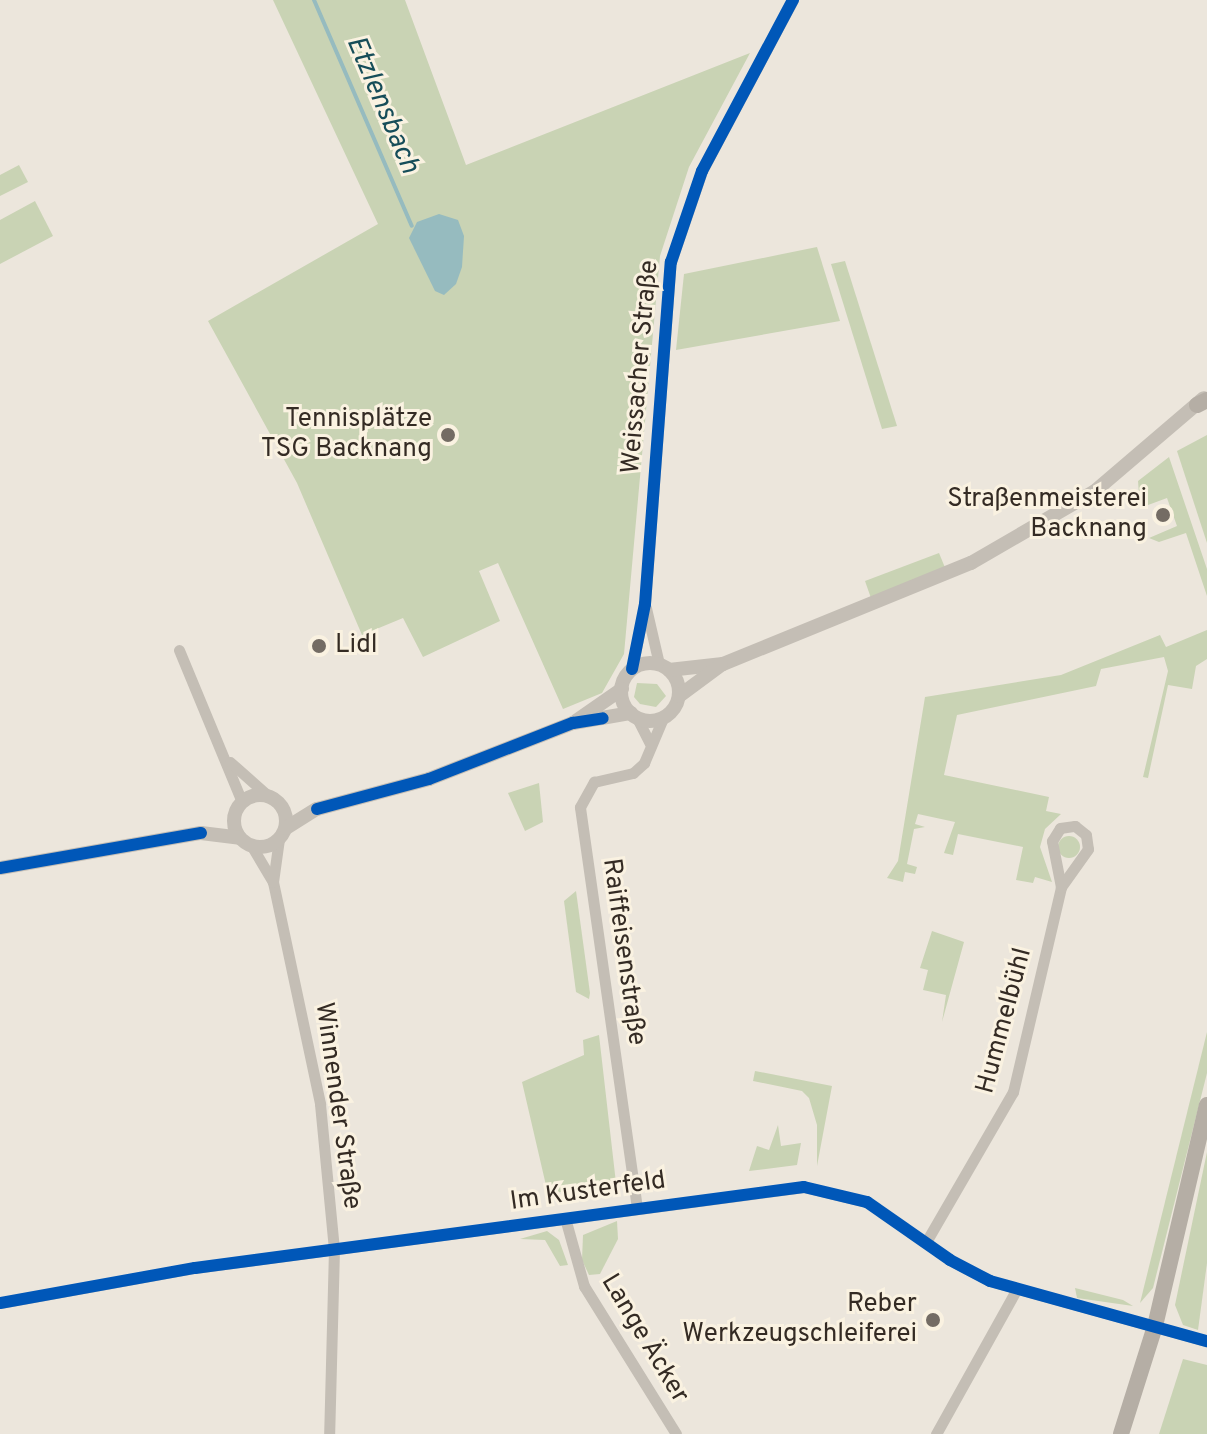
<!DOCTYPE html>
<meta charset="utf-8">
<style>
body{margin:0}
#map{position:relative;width:1207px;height:1434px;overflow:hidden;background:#ece6dc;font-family:Overpass,sans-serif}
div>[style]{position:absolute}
.green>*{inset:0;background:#c9d3b4}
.round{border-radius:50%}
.water>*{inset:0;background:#96bbbf}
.stream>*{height:4px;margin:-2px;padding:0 2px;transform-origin:2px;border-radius:2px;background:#96bbbf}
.minor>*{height:11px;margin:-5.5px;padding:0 5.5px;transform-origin:5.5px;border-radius:5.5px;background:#c4beb5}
.tertiary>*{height:14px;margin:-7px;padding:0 7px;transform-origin:7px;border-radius:7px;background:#c4beb5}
.tertiary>.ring{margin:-7px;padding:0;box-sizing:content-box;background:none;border:14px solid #c4beb5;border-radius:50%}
.secondary>*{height:16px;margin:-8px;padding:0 8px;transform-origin:8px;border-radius:8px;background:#b5aea5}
.cycleway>*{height:12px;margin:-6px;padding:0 6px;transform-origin:6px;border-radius:6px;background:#0057b8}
.dots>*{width:22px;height:22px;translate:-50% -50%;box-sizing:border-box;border:4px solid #faf2e1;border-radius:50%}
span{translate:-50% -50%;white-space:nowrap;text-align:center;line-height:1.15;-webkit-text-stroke:6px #faf2e1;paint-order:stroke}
.street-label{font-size:26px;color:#342b24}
.poi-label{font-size:26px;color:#342b24}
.right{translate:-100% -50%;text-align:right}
.left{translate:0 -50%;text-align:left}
.water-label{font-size:28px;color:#164d59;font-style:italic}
</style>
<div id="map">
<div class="green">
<i style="clip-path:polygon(273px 0,405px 0,466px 165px,750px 53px,689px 167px,660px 256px,624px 654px,602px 693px,563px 709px,498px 563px,479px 571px,500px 621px,423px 657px,403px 618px,362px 635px,297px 483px,208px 321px,378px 224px)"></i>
<i style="clip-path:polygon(19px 165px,28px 182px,0 196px,0 175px)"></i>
<i style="clip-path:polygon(35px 201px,53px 236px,0 264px,0 220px)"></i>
<i style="clip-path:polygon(817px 247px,840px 321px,676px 350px,684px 274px)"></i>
<i style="clip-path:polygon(845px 261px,897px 426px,882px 429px,831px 264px)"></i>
<i style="clip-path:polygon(1207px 435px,1207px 543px,1177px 451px)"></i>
<i style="clip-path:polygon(1169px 457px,1207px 569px,1207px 596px,1186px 533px,1159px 542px,1149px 538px,1177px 526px,1167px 498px,1140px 508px,1138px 481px)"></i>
<i style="clip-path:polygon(939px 553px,946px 570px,872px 601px,865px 581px)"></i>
<i style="clip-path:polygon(1207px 630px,1207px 659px,1196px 666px,1192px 689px,1168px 685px,1148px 778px,1143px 777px,1168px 671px,1164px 657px,1101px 669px,1096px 686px,957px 715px,944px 775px,1049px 797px,1046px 811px,1061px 814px,1045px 829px,1040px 847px,1052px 882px,1035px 877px,1033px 883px,1016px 880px,1023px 847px,958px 834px,953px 855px,944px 853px,955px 822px,918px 814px,915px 824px,925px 827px,914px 829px,907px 864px,917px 867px,915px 874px,905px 872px,903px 882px,887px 878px,898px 861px,925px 697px,1061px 675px,1160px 635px,1166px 647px)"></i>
<i style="clip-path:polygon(637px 683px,657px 684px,666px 696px,656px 707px,640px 704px,634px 697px)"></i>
<i style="clip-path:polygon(539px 783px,543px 822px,525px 831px,508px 793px)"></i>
<i class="round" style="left:1058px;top:836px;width:22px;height:22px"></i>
<i style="clip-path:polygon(576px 891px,590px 993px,589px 999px,576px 992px,564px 901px)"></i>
<i style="clip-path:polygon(932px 931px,964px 942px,942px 1022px,946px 995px,923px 990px,928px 970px,920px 968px)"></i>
<i style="clip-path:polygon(1207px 1032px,1207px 1073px,1153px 1288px,1140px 1303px)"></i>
<i style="clip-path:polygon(599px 1035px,616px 1183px,548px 1194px,522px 1082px,584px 1055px,583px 1040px)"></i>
<i style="clip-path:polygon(755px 1071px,832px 1086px,817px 1166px,817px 1125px,809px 1098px,802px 1091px,753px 1081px)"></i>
<i style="clip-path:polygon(778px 1125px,781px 1146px,801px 1143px,797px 1165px,749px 1171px,757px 1146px,769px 1150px)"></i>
<i style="clip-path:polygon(1207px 1152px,1207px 1263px,1198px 1330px,1183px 1325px,1175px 1305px)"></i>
<i style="clip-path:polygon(617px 1221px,618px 1239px,600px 1274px,589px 1275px,582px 1260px,583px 1235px)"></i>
<i style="clip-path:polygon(547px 1231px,559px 1240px,568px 1265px,560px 1266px,545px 1240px,520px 1239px)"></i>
<i style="clip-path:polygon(1075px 1288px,1123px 1300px,1133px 1306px,1077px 1298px)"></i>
<i style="clip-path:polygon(1183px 1359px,1207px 1365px,1207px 1434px,1159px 1434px)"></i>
</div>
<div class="water">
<i style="clip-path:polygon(439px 214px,458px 220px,464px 236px,462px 267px,456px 284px,444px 295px,435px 291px,409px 238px,417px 222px)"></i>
</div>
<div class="stream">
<i style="left:314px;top:0;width:246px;rotate:66.6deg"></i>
</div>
<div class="minor">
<i style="left:646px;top:608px;width:57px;rotate:76.9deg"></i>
<i style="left:179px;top:650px;width:165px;rotate:67.5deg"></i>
<i style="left:632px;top:669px;width:66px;rotate:-78.7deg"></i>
<i style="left:645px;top:604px;width:343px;rotate:-85.7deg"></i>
<i style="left:671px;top:262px;width:96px;rotate:-71.2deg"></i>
<i style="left:702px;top:171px;width:194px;rotate:-62deg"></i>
<i style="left:637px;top:718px;width:28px;rotate:63deg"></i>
<i style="left:230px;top:762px;width:48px;rotate:41.6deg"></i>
<i style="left:251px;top:845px;width:43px;rotate:59.3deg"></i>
<i style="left:273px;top:882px;width:227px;rotate:78deg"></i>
<i style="left:320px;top:1104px;width:146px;rotate:84.5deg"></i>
<i style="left:334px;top:1249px;width:185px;rotate:91.5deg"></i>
<i style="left:273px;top:882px;width:43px;rotate:-82.1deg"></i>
<i style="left:637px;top:1208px;width:405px;rotate:-98.1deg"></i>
<i style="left:580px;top:807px;width:29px;rotate:-61deg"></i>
<i style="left:594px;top:782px;width:40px;rotate:-13deg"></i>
<i style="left:633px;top:773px;width:15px;rotate:-42deg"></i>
<i style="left:644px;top:763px;width:49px;rotate:-67.1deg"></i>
<i style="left:565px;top:1218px;width:71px;rotate:74.4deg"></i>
<i style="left:584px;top:1286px;width:174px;rotate:58.1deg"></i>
<i style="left:926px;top:1242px;width:173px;rotate:-59.9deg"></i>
<i style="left:1013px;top:1092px;width:211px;rotate:-76.8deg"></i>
<i style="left:1061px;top:887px;width:47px;rotate:-101.1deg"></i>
<i style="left:1052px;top:841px;width:15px;rotate:-58deg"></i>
<i style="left:1060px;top:828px;width:15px;rotate:-8deg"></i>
<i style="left:1075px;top:826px;width:14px;rotate:39deg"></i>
<i style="left:1086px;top:835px;width:14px;rotate:82deg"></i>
<i style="left:1088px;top:849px;width:47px;rotate:125.4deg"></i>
<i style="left:0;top:1303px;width:198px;rotate:-10.2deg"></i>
<i style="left:195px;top:1268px;width:614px;rotate:-7.58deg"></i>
<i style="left:804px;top:1187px;width:65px;rotate:13.4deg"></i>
<i style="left:867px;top:1202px;width:101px;rotate:34.9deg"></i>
<i style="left:950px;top:1260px;width:45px;rotate:27.7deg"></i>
<i style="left:990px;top:1281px;width:225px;rotate:15.5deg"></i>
<i style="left:936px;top:1434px;width:165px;rotate:-60.9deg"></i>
</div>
<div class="tertiary">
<i class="ring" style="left:621px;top:663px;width:44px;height:44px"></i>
<i style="left:669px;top:670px;width:54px;rotate:-6.3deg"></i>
<i style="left:723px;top:664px;width:268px;rotate:-22.2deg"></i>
<i style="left:971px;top:563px;width:143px;rotate:-30.1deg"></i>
<i style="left:1095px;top:491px;width:143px;rotate:-40.5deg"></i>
<i style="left:679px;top:696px;width:52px;rotate:-36.4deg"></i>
<i style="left:576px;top:721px;width:56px;rotate:-34.8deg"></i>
<i class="ring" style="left:234px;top:795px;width:38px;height:38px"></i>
<i style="left:286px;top:828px;width:36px;rotate:-32deg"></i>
<i style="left:317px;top:809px;width:116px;rotate:-15deg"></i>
<i style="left:429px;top:779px;width:155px;rotate:-21.3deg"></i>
<i style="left:573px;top:723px;width:59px;rotate:-9.8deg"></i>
<i style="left:0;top:868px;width:204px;rotate:-9.9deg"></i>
<i style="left:201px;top:833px;width:39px;rotate:7deg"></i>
</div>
<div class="secondary">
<i style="left:1197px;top:405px;width:11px;rotate:-27deg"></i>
<i style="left:1121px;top:1434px;width:113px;rotate:-72.5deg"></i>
<i style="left:1155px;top:1326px;width:227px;rotate:-76.8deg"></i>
</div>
<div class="cycleway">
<i style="left:632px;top:669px;width:66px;rotate:-78.7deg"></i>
<i style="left:645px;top:604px;width:343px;rotate:-85.7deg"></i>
<i style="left:671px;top:262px;width:96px;rotate:-71.2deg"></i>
<i style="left:702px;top:171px;width:194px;rotate:-62deg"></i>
<i style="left:317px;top:809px;width:116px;rotate:-15deg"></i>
<i style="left:429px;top:779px;width:155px;rotate:-21.3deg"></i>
<i style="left:573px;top:723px;width:30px;rotate:-9deg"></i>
<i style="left:0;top:868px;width:204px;rotate:-9.9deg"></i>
<i style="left:0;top:1303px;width:198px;rotate:-10.2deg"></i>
<i style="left:195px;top:1268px;width:614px;rotate:-7.58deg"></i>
<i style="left:804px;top:1187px;width:65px;rotate:13.4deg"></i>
<i style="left:867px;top:1202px;width:101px;rotate:34.9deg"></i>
<i style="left:950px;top:1260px;width:45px;rotate:27.7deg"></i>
<i style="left:990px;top:1281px;width:225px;rotate:15.5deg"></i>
</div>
<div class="dots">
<i style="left:448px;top:435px;background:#746c64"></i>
<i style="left:1163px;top:515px;background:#746c64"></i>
<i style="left:319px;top:646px;background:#746c64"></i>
<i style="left:933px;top:1320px;background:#746c64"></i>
</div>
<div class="street-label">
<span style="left:641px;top:367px;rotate:-85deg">Weissacher Straße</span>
<span style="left:623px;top:952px;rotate:82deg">Raiffeisenstraße</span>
<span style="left:1005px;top:1021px;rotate:-75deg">Hummelbühl</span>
<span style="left:337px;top:1106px;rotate:82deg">Winnender Straße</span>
<span style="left:588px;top:1192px;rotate:-8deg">Im Kusterfeld</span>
<span style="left:644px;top:1339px;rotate:59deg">Lange Äcker</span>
</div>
<div class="poi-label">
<span class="right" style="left:432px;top:435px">Tennisplätze<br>TSG Backnang</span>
<span class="right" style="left:1147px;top:515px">Straßenmeisterei<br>Backnang</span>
<span class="left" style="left:335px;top:646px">Lidl</span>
<span class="right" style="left:917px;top:1320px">Reber<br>Werkzeugschleiferei</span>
</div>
<div class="water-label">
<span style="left:382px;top:105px;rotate:67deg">Etzlensbach</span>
</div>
</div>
